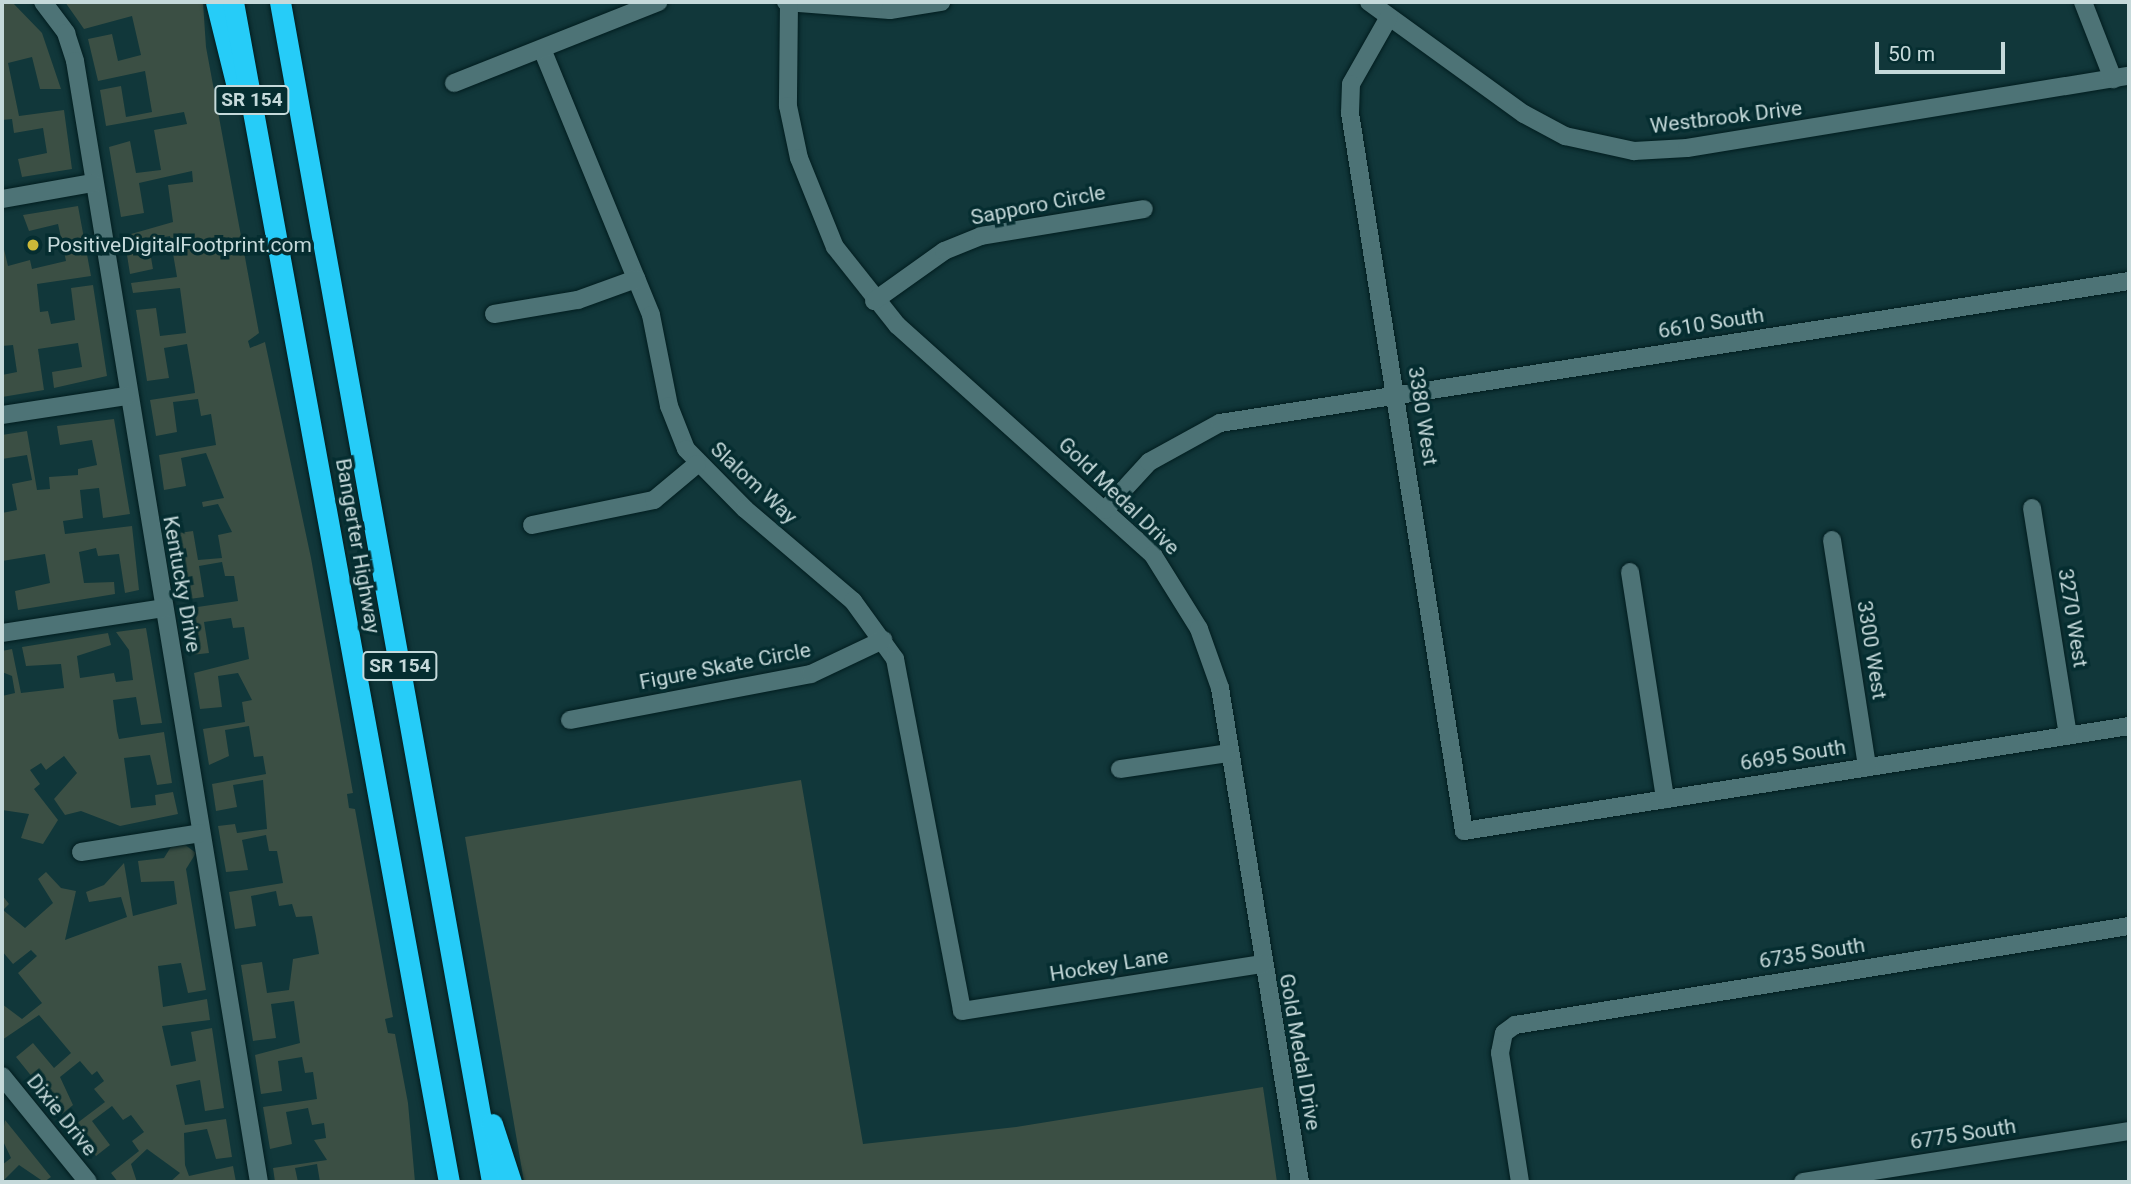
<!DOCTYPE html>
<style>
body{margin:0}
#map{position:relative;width:2131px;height:1184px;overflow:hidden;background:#11373a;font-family:Roboto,sans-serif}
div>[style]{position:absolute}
.green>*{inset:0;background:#3b4f44}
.roads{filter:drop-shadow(0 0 2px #021d1f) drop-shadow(0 0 2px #021d1f)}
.minor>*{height:18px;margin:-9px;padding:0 9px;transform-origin:9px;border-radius:9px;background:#4d7376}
.tertiary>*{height:18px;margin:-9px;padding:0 9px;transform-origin:9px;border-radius:9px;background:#4d7376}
.motorway>*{height:21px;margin:-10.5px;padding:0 10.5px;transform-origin:10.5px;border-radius:10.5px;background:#26ccf8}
.dots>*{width:19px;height:19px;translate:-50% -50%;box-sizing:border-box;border:4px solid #052d30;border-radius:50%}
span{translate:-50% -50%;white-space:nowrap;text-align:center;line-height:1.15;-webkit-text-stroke:7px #052d30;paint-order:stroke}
.shield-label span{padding:2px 5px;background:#052d30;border:2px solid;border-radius:5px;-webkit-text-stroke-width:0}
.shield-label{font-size:19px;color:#c5d9da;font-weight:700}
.street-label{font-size:21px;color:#c5d9da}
.poi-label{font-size:21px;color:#c5d9da}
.left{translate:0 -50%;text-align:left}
.frame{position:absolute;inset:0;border:4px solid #c5d9da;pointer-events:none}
.scale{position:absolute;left:1875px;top:42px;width:130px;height:32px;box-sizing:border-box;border:4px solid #c5d9da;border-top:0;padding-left:9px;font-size:21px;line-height:24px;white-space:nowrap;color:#c5d9da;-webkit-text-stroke:5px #052d30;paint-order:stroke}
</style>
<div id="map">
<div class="green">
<i style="clip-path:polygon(2px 2px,12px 2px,42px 33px,61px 89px,40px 89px,32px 57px,8px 63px,19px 116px,64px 110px,72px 169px,22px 177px,18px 159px,47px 153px,43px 128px,14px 133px,12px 119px,2px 120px)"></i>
<i style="clip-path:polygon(65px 2px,203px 2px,206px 47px,259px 333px,248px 341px,250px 348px,265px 342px,311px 558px,353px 793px,347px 794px,349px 808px,355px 809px,393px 1017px,385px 1019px,388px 1033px,395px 1034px,408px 1103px,415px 1182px,320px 1182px,317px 1164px,295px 1168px,298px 1182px,275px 1182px,273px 1168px,327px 1160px,314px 1140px,326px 1138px,324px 1123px,312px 1125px,308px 1108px,286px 1112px,292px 1144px,270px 1149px,263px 1107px,317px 1099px,313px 1072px,305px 1073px,302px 1057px,278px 1061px,282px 1091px,261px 1094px,255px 1055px,300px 1043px,294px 1001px,271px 1004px,276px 1038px,253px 1041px,241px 965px,262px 962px,267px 993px,289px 990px,293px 959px,319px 954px,316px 936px,312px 916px,296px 917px,292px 904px,279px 906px,276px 891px,251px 896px,256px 926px,235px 929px,229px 892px,283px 883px,277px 851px,269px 851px,266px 835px,242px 840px,248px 870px,226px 872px,218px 826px,235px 824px,237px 833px,267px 829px,263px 780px,233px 785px,237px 807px,216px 811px,212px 784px,266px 774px,263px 756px,254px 757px,249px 726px,225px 730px,229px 756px,209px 765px,203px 729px,245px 722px,242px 702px,252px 700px,238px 673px,218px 676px,222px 707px,200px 709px,194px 673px,249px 659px,244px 627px,233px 628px,231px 618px,204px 622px,209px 653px,191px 655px,184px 609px,238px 601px,234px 576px,225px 576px,222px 562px,199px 566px,204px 597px,182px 600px,172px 534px,193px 531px,198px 560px,222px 558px,218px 535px,232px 532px,218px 504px,203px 507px,202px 502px,224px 498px,206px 453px,181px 458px,186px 486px,164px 490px,159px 455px,216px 445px,211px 414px,201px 416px,198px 399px,173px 402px,177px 432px,156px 436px,150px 400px,195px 393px,194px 385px,187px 344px,164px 348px,169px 378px,147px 381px,136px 310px,156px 308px,160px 336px,186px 333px,180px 288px,133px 293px,131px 283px,177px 277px,170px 236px,148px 240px,153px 269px,130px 274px,124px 236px,173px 222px,168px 185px,193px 182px,192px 171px,139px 183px,144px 213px,121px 217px,109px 147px,130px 141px,136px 173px,161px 170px,154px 130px,187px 124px,184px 112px,106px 126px,100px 90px,121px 86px,126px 117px,152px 112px,145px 71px,98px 81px,88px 39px,112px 34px,118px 61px,141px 55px,132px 16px,84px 29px)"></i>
<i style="clip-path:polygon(78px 206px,91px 276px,37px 284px,40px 312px,48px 311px,51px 324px,75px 320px,71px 288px,93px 285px,107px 376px,54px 388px,52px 372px,82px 367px,78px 343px,38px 349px,44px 390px,2px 397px,2px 375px,17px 372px,13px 345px,2px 346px,2px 241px,8px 266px,30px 260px,32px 269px,66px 261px,58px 224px,29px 231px,23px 215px)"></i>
<i style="clip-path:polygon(114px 419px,130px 514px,103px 518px,99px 488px,80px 490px,83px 518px,63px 521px,65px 534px,132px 526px,139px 590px,125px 593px,119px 554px,98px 556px,96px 548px,79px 552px,84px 583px,114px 582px,115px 594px,18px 610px,15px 591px,50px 583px,45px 554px,2px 561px,2px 513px,17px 510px,12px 484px,32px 480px,27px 455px,2px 459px,2px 435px,27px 431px,37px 490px,50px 489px,49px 477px,78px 475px,78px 469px,97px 465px,92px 440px,60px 445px,57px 426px)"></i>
<i style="clip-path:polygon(146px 628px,162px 723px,141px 725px,136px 697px,113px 700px,117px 731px,119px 739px,164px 732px,172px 783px,157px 785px,150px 755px,124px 758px,131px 808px,156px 805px,155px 795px,173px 792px,178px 814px,120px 826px,81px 811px,65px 815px,54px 799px,77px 773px,64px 756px,46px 770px,41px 763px,30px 770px,40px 784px,34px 789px,58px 820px,43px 844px,21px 838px,29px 814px,2px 810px,2px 696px,15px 693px,12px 676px,2px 672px,2px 651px,12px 649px,21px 693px,64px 688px,61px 664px,26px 666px,22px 647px,108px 633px,111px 645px,77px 656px,80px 678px,114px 673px,116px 682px,133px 680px,129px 650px,116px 632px)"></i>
<i style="clip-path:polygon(801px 780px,863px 1144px,1016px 1127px,1263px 1087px,1277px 1182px,524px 1182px,465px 837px)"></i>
<i style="clip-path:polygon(184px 844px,196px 853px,186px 869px,206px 990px,188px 993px,181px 963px,158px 966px,163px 1007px,207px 999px,210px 1020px,162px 1026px,171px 1066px,196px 1061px,191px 1032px,212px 1028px,224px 1108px,205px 1111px,200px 1080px,176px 1085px,185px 1125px,226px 1119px,232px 1157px,216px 1159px,207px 1129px,184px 1133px,185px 1165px,189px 1176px,233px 1166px,236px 1182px,170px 1182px,180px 1173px,147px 1149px,131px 1164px,137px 1182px,118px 1182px,111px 1173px,139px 1151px,132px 1141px,144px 1132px,131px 1115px,123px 1120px,112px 1106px,92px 1121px,110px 1145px,96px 1156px,72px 1127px,105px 1102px,94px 1089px,104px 1081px,97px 1071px,92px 1075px,80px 1061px,60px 1077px,73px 1105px,62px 1114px,16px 1057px,33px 1043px,54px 1068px,71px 1053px,39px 1015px,2px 1040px,2px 1004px,22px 1019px,42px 1003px,18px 973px,37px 956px,31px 950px,13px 964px,2px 951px,2px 895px,9px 904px,3px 910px,25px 928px,53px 903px,38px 879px,46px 872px,61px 888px,76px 891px,65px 940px,127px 917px,121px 897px,89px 902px,86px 892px,104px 885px,124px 863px,133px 916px,177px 904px,174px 881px,141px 882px,138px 861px,164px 858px,172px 845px)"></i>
<i style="clip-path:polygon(5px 1120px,51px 1177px,44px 1182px,19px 1165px,2px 1182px,2px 1165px,11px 1158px,2px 1139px)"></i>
</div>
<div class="roads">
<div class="minor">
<i style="left:43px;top:2px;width:39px;rotate:53deg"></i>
<i style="left:66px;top:33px;width:29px;rotate:72deg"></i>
<i style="left:75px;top:61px;width:1136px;rotate:80.68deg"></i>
<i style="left:786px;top:2px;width:104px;rotate:4.4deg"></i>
<i style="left:890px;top:10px;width:52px;rotate:-8.9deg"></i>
<i style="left:789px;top:2px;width:104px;rotate:90.6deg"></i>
<i style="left:788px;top:106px;width:53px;rotate:78.1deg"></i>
<i style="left:799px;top:158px;width:96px;rotate:68deg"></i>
<i style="left:835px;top:247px;width:100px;rotate:51.5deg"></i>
<i style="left:897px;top:325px;width:344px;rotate:41.9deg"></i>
<i style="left:1153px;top:555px;width:87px;rotate:58.1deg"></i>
<i style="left:1199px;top:629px;width:63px;rotate:70.4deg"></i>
<i style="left:1220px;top:688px;width:500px;rotate:80.8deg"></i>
<i style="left:1369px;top:2px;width:191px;rotate:35.9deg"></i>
<i style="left:1524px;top:114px;width:47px;rotate:28.2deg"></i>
<i style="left:1565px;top:136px;width:71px;rotate:12.3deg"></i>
<i style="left:1634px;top:151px;width:53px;rotate:-3.2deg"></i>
<i style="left:1687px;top:148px;width:448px;rotate:-9.3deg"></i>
<i style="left:2083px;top:2px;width:83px;rotate:68.7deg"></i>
<i style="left:1389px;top:17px;width:77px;rotate:119.6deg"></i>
<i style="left:1351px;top:84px;width:29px;rotate:92deg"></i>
<i style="left:1350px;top:113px;width:727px;rotate:80.98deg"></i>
<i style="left:1464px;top:831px;width:673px;rotate:-8.97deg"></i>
<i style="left:542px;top:49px;width:287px;rotate:67.7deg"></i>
<i style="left:651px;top:315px;width:93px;rotate:78.8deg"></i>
<i style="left:669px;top:406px;width:46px;rotate:68.4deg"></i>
<i style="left:686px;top:449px;width:84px;rotate:45.5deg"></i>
<i style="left:745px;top:509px;width:142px;rotate:40.4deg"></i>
<i style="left:853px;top:601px;width:72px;rotate:54.1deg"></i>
<i style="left:895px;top:659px;width:358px;rotate:79.2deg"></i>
<i style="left:962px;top:1011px;width:305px;rotate:-8.9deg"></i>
<i style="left:454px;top:83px;width:220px;rotate:-21.6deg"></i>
<i style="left:2px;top:199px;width:92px;rotate:-10deg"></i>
<i style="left:874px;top:301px;width:86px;rotate:-35.5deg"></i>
<i style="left:944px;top:251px;width:40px;rotate:-22deg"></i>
<i style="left:981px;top:236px;width:165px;rotate:-9.4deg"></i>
<i style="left:494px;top:314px;width:85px;rotate:-9.5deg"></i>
<i style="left:578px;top:300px;width:62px;rotate:-19.9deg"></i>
<i style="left:2px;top:415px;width:125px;rotate:-8.7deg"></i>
<i style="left:2032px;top:508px;width:230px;rotate:81deg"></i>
<i style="left:1105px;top:510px;width:65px;rotate:-47.5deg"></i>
<i style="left:1149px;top:462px;width:81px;rotate:-28.8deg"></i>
<i style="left:1220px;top:423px;width:920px;rotate:-8.88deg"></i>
<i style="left:532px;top:525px;width:125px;rotate:-11.6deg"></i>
<i style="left:654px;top:500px;width:56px;rotate:-39.9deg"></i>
<i style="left:1832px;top:540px;width:230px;rotate:81.2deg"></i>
<i style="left:1630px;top:572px;width:230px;rotate:81.2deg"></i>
<i style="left:2px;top:633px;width:164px;rotate:-8.8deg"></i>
<i style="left:570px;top:720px;width:245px;rotate:-10.8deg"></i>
<i style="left:811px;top:674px;width:80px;rotate:-25.3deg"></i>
<i style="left:1120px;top:769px;width:110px;rotate:-8.4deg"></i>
<i style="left:81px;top:852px;width:121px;rotate:-9deg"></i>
<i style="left:1520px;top:1182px;width:131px;rotate:-98.8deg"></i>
<i style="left:1500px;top:1053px;width:20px;rotate:-79deg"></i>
<i style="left:1504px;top:1033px;width:14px;rotate:-36deg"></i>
<i style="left:1515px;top:1025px;width:622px;rotate:-9.16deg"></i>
<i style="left:1803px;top:1182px;width:330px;rotate:-8.9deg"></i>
</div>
<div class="tertiary">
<i style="left:2px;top:1076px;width:136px;rotate:50.9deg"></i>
</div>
<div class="motorway">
<i style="left:216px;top:2px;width:83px;rotate:76.1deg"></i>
<i style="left:233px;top:2px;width:1200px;rotate:79.63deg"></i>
<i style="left:280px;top:2px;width:1199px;rotate:79.81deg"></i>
<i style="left:492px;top:1124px;width:61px;rotate:71.9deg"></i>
</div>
</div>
<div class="dots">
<i style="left:33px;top:245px;background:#cdb938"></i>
</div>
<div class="shield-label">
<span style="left:252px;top:100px">SR 154</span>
<span style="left:400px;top:666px">SR 154</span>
</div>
<div class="street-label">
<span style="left:1726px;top:117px;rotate:-7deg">Westbrook Drive</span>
<span style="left:1038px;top:205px;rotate:-11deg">Sapporo Circle</span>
<span style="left:1711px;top:323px;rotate:-9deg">6610 South</span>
<span style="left:1423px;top:416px;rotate:81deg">3380 West</span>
<span style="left:754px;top:483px;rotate:43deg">Slalom Way</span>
<span style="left:1119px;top:496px;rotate:44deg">Gold Medal Drive</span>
<span style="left:358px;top:546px;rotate:80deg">Bangerter Highway</span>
<span style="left:182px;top:584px;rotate:80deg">Kentucky Drive</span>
<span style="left:2073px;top:618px;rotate:81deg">3270 West</span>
<span style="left:1872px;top:650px;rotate:81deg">3300 West</span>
<span style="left:725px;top:666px;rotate:-11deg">Figure Skate Circle</span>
<span style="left:1793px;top:755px;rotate:-9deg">6695 South</span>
<span style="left:1812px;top:953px;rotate:-9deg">6735 South</span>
<span style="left:1109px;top:965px;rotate:-9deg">Hockey Lane</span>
<span style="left:1300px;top:1052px;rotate:80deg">Gold Medal Drive</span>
<span style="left:62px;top:1115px;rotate:51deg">Dixie Drive</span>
<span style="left:1963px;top:1134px;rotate:-9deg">6775 South</span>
</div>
<div class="poi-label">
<span class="left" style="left:47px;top:245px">PositiveDigitalFootprint.com</span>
</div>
<div class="frame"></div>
<div class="scale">50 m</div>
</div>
